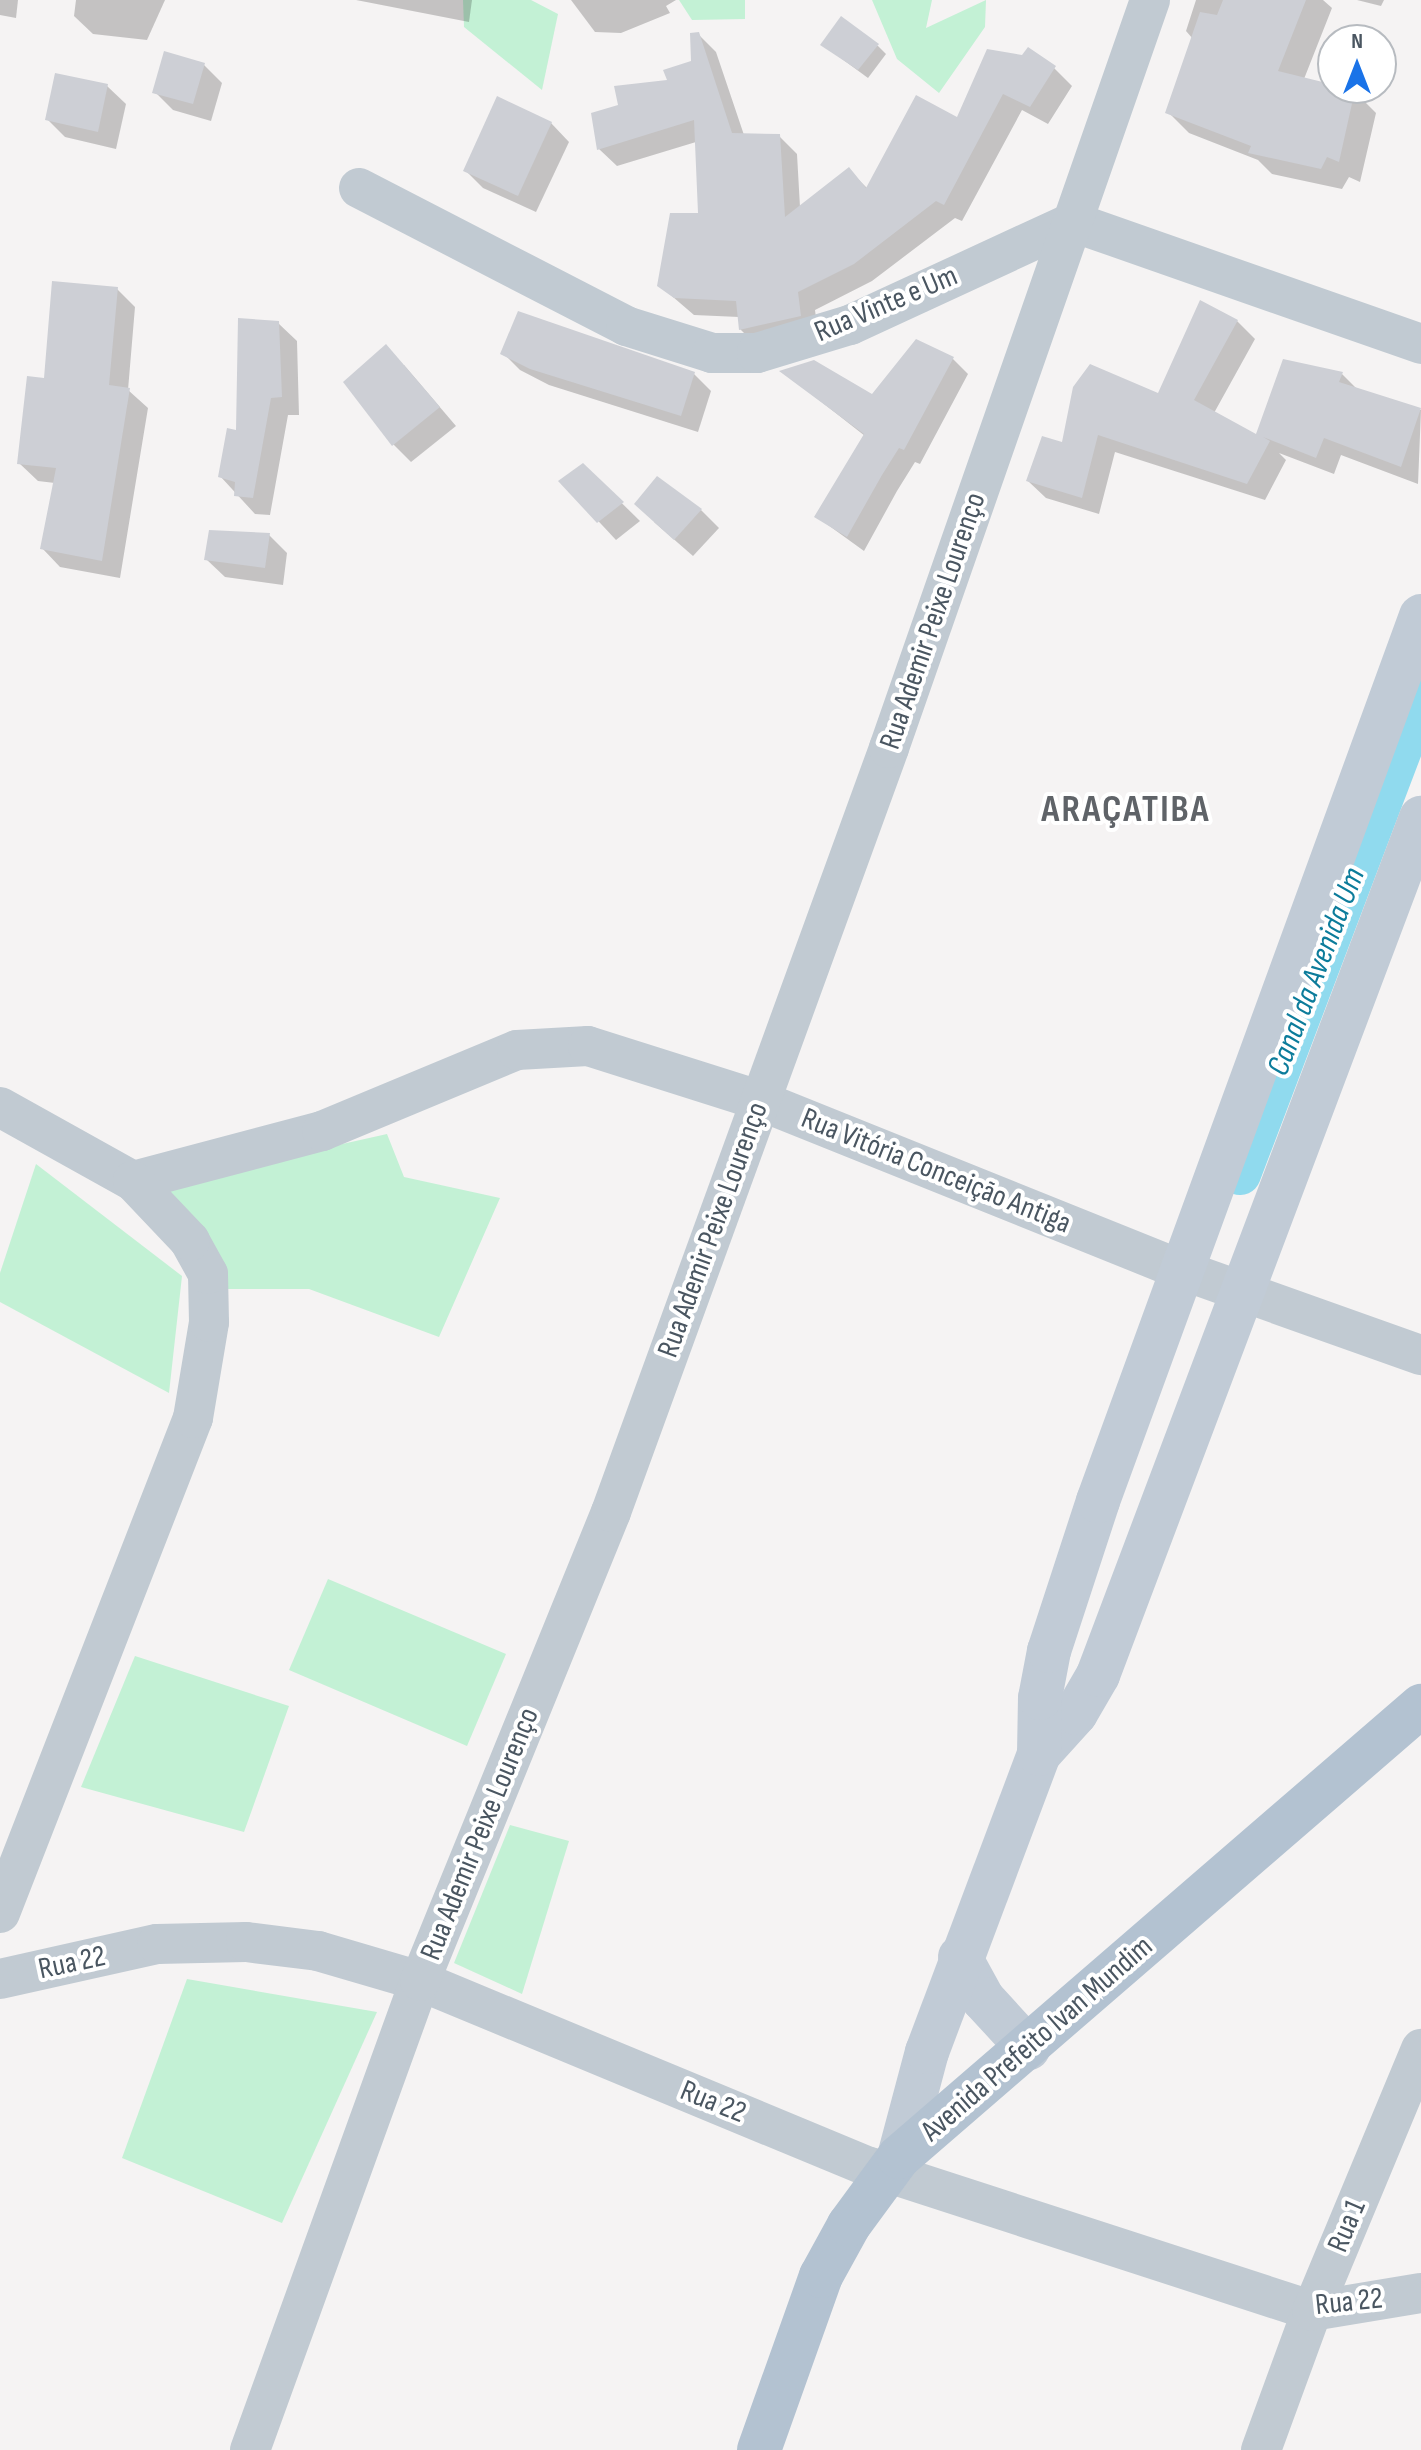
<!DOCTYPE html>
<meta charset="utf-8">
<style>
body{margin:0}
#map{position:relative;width:1421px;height:2450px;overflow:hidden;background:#f5f3f3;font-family:"Sofia Sans Condensed",sans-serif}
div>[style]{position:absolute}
.green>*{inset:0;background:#c3f1d5}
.shadow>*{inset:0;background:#0003}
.canal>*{height:42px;margin:-21px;padding:0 21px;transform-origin:21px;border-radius:21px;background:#90daee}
.building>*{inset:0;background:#cdcfd5}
.street>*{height:40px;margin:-20px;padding:0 20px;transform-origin:20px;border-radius:20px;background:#c1cad2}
.secondary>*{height:44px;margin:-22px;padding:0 22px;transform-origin:22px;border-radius:22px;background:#c1cbd6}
.primary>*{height:44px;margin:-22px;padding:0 22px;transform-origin:22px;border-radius:22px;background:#b3c2d1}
span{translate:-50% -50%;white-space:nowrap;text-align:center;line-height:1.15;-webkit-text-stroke:8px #fff;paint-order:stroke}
.street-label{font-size:30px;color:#4a5661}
.water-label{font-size:32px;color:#0c7c9b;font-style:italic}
.district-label{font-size:38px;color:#5f6368;font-weight:700;letter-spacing:2px}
.north{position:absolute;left:1317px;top:24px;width:80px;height:80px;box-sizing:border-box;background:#fff;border:2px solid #b7bbc0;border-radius:50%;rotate:0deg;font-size:22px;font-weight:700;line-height:32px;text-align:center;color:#4a5661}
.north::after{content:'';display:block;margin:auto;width:28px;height:36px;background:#1a73e8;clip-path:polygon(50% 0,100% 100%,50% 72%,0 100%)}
</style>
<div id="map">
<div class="green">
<i style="clip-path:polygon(463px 0,531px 0,558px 14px,542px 90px,464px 27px)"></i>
<i style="clip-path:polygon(679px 0,745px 0,745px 19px,692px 20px)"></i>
<i style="clip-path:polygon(872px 0,932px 0,926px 28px,986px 0,985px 27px,939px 93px,897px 59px)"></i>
<i style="clip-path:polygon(387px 1134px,404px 1177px,500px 1198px,439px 1337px,309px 1289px,223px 1289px,164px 1184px)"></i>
<i style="clip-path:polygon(36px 1164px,182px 1276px,169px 1393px,0 1302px,0 1273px)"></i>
<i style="clip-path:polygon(328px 1579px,506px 1654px,467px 1746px,289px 1670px)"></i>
<i style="clip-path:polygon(135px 1656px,289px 1706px,244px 1832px,81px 1787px)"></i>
<i style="clip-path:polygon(510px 1825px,569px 1841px,522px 1994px,454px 1963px)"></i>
<i style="clip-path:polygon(187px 1979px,377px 2012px,282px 2223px,122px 2158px)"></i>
</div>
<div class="shadow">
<i style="clip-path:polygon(0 0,18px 0,16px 18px,0 15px)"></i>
<i style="clip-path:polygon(76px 0,165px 0,147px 40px,93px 34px,74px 16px)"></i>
<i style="clip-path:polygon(356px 0,472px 0,469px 22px)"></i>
<i style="clip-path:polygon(571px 0,676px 0,666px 6px,670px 13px,621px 33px,595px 32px)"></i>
<i style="clip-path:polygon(1196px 0,1323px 0,1332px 8px,1304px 79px,1354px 91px,1376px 113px,1360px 182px,1349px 177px,1342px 189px,1272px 174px,1258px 160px,1189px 133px,1168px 112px,1193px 39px,1186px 31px)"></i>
<i style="clip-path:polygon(1357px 0,1384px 0,1381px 6px)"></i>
<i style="clip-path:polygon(698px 34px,716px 52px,744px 135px,779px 136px,797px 154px,800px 207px,849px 170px,868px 189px,958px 120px,988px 51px,1054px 68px,1072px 86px,1048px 124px,1022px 110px,962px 221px,955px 218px,872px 281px,815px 310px,818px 333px,758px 347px,740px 329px,739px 317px,694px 315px,659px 285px,700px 215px,696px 142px,617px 166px,599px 149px,620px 106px,670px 82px,693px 62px)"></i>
<i style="clip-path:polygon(823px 45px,878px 46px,886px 54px,868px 78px)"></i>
<i style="clip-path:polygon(204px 65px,222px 83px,211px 121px,173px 110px,155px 92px)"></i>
<i style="clip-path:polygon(107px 86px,126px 104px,116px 149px,65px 137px,47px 119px)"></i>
<i style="clip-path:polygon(551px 123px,569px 142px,536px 212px,483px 188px,465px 170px)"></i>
<i style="clip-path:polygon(117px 289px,135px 307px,128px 390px,148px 408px,120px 578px,60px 567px,42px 548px,55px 483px,38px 481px,19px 463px,45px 380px)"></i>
<i style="clip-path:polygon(1237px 321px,1255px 339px,1214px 413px,1257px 436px,1285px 362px,1342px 374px,1358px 390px,1421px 410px,1418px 484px,1341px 455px,1334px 474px,1279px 453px,1286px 460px,1265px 500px,1115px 452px,1099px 514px,1046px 498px,1028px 481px,1064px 445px,1159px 395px)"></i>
<i style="clip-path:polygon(278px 323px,297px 341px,299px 415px,288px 415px,270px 515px,255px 514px,220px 476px)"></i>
<i style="clip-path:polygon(503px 353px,694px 374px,711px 391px,698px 432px,549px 385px,520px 370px)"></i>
<i style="clip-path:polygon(952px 358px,968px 374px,920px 464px,915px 462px,897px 491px,864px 551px,817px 517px,865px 436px,782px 371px,873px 396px)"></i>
<i style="clip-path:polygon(404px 365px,456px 426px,411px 462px,393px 444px)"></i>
<i style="clip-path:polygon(583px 465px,640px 521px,616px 540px,561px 481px)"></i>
<i style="clip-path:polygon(701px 510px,719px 528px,693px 556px,654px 522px)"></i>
<i style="clip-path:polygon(269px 535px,287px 553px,283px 585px,225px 577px,206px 559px)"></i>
</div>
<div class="canal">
<i style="left:1240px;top:1174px;width:510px;rotate:-69.22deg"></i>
</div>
<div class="building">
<i style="clip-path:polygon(1223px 0,1306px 0,1278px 71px,1355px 90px,1339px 162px,1327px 157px,1321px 169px,1248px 153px,1251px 146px,1165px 113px,1200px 12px,1217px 15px)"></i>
<i style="clip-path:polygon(841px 16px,879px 44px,858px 70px,820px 45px)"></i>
<i style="clip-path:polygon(699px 32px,732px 133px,780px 134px,785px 217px,849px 167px,866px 188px,916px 95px,957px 117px,987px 49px,1022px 55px,1028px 47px,1056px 66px,1030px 107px,1003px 94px,944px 205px,936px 201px,854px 264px,798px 292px,801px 316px,739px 330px,736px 301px,674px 298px,657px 286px,670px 213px,698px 213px,694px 120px,597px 150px,591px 113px,618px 105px,614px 86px,667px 80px,663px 70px,691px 61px,690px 33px)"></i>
<i style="clip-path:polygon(164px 51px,205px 63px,193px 104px,152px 93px)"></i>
<i style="clip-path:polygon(55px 73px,108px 84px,98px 132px,45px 120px)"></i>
<i style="clip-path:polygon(497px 96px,552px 122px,518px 196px,463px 171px)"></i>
<i style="clip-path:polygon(52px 281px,118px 287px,109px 385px,130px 388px,102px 561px,40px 549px,56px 468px,17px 464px,27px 376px,44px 378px)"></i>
<i style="clip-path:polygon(1200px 300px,1238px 320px,1194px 400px,1256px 434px,1283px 359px,1343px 372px,1339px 382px,1421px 408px,1401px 467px,1324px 438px,1316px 458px,1263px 437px,1270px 441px,1247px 484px,1098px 435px,1082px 498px,1026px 481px,1042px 436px,1062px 442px,1073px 387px,1090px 364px,1158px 393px)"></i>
<i style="clip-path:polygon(518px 311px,695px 372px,681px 416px,530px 369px,500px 354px)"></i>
<i style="clip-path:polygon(238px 318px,279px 321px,282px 397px,271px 398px,253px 498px,234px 496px,235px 482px,218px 477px,227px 428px,236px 430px)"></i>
<i style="clip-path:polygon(916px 339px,954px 357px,904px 450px,899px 448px,882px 475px,847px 537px,814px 517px,864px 434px,779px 371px,814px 360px,872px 394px)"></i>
<i style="clip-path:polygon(386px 344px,440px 407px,392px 446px,343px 382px)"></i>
<i style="clip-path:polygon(583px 463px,624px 502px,597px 523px,558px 481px)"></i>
<i style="clip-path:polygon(657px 476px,702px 509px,674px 540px,634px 504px)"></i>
<i style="clip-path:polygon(209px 530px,270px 533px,265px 568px,204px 560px)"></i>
</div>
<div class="street">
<i style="left:359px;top:188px;width:301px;rotate:27.3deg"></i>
<i style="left:626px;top:326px;width:90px;rotate:17.4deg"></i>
<i style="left:712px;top:353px;width:45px"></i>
<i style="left:757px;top:353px;width:97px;rotate:-16.8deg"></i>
<i style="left:850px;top:325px;width:246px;rotate:-24.8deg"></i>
<i style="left:1073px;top:222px;width:369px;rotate:19.3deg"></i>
<i style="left:0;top:1107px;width:152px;rotate:29.1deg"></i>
<i style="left:133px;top:1181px;width:196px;rotate:-14.8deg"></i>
<i style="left:322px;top:1131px;width:211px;rotate:-22.6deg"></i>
<i style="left:517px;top:1050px;width:71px;rotate:-3.2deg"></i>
<i style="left:588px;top:1046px;width:182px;rotate:17.6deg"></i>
<i style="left:761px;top:1101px;width:450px;rotate:21.9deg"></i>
<i style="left:1179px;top:1269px;width:257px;rotate:19.6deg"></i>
<i style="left:0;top:1913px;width:531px;rotate:-68.7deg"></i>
<i style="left:193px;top:1418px;width:97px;rotate:-80.5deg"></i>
<i style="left:209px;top:1322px;width:48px;rotate:-91.2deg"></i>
<i style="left:208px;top:1274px;width:38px;rotate:-119deg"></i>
<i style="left:190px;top:1241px;width:83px;rotate:-133.5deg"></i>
<i style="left:0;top:1979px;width:161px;rotate:-12.6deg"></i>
<i style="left:157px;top:1944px;width:89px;rotate:-1.3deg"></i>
<i style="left:246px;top:1942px;width:73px;rotate:7.1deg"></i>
<i style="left:318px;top:1951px;width:106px;rotate:16.4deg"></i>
<i style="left:420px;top:1981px;width:487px;rotate:22.5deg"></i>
<i style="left:870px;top:2167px;width:465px;rotate:18deg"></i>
<i style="left:1312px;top:2311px;width:110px;rotate:-9.4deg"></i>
<i style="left:250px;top:2450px;width:499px;rotate:-70.1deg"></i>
<i style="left:420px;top:1981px;width:506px;rotate:-67.84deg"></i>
<i style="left:611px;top:1512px;width:813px;rotate:-70deg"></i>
<i style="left:889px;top:748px;width:792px;rotate:-70.76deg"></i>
<i style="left:1261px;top:2450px;width:148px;rotate:-69.9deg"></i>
<i style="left:1312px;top:2311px;width:284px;rotate:-67.4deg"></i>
</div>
<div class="secondary">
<i style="left:1039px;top:1754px;width:55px;rotate:-47.9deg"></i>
<i style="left:1076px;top:1713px;width:44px;rotate:-59.9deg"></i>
<i style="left:1098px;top:1675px;width:916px;rotate:-69.35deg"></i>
<i style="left:960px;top:1957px;width:48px;rotate:61.3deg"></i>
<i style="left:983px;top:1999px;width:67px;rotate:47.4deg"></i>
<i style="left:899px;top:2157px;width:109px;rotate:-75.1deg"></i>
<i style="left:927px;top:2052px;width:318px;rotate:-69.4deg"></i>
<i style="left:1039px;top:1754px;width:56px;rotate:-89deg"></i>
<i style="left:1040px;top:1698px;width:48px;rotate:-79.2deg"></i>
<i style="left:1049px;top:1651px;width:158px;rotate:-71.9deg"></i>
<i style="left:1098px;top:1501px;width:942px;rotate:-69.95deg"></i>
</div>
<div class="primary">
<i style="left:759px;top:2450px;width:185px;rotate:-70.4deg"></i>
<i style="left:821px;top:2276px;width:58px;rotate:-61.2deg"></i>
<i style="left:849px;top:2225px;width:84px;rotate:-53.7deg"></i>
<i style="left:899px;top:2157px;width:690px;rotate:-40.83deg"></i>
</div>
<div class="street-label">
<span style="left:886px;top:304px;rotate:-23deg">Rua Vinte e Um</span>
<span style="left:933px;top:621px;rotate:-71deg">Rua Ademir Peixe Lourenço</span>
<span style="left:936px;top:1171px;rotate:22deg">Rua Vitória Conceição Antiga</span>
<span style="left:713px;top:1230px;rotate:-70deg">Rua Ademir Peixe Lourenço</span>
<span style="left:480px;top:1834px;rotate:-68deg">Rua Ademir Peixe Lourenço</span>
<span style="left:72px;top:1963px;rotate:-12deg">Rua 22</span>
<span style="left:1037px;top:2039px;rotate:-41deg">Avenida Prefeito Ivan Mundim</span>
<span style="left:713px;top:2102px;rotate:22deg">Rua 22</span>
<span style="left:1347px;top:2226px;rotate:-67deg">Rua 1</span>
<span style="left:1349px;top:2302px;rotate:-6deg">Rua 22</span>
</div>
<div class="water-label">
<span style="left:1317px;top:972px;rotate:-69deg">Canal da Avenida Um</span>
</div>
<div class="district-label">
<span style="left:1126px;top:810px">ARAÇATIBA</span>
</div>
<div class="north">N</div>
</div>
